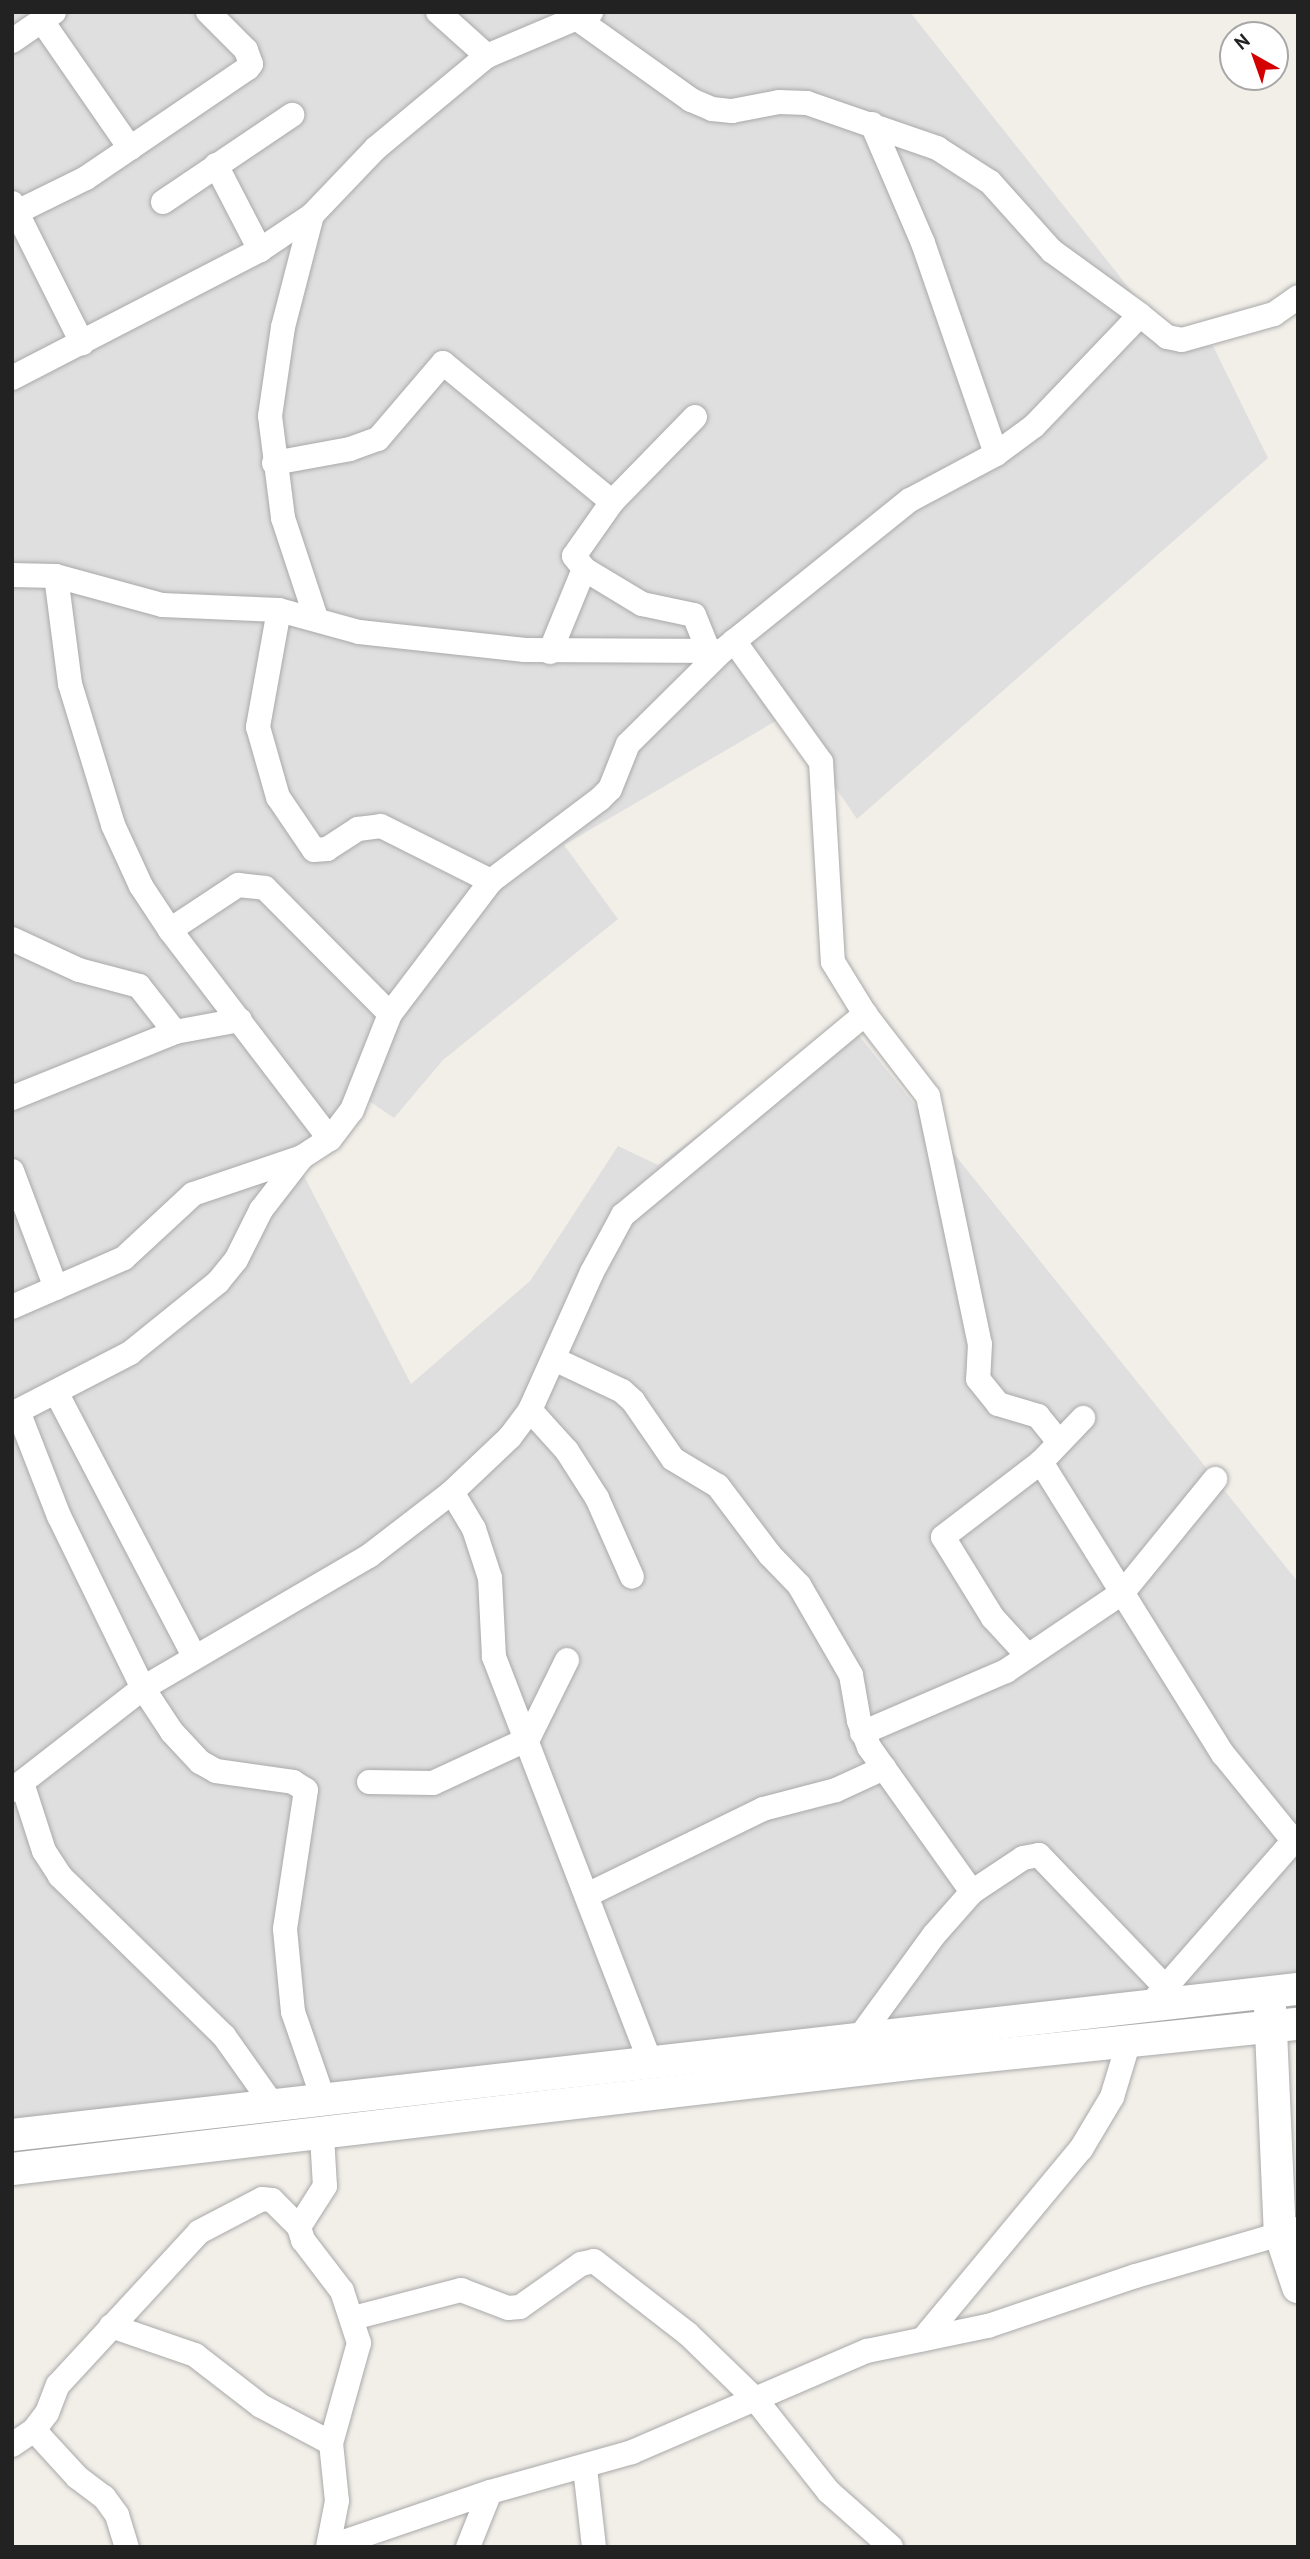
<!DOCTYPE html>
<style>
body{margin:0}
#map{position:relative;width:1310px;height:2559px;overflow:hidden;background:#f2efe9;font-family:"PT Sans",sans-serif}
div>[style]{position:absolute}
.residential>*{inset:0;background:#e0dfdf}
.roads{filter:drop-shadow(0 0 2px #a9a9a9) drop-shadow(0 0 2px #a9a9a9)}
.minor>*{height:24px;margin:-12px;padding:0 12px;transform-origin:12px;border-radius:12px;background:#fff}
.tertiary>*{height:32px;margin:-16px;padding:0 16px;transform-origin:16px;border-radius:16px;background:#fff}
span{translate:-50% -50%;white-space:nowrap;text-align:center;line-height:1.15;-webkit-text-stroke:6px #fff;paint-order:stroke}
.frame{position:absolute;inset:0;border:14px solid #222;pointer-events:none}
.north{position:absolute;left:1219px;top:21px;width:70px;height:70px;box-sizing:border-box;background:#fff;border:2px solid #a7a7a7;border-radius:50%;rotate:320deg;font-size:19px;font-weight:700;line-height:28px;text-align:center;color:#222}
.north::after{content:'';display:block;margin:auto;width:24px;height:32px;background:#d40000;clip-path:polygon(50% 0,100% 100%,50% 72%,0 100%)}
</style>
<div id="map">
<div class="residential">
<i style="clip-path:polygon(12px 12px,910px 12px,1171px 341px,1213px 346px,1268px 458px,857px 819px,786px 715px,564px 845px,618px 919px,443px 1060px,394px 1118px,356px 1092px,302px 1172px,411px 1384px,530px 1281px,618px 1146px,658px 1165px,848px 1022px,1298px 1582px,1298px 1973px,12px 2124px)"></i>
</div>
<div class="roads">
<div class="minor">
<i style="left:438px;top:12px;width:66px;rotate:41.9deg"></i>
<i style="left:579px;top:20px;width:138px;rotate:35.5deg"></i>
<i style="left:691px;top:100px;width:23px;rotate:23deg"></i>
<i style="left:712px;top:109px;width:20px;rotate:6deg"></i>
<i style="left:732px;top:111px;width:48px;rotate:-10.8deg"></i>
<i style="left:779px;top:102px;width:28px;rotate:2deg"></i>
<i style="left:807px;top:103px;width:138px;rotate:19.1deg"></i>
<i style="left:937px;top:148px;width:63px;rotate:32.7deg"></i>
<i style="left:990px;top:182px;width:93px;rotate:48.1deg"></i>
<i style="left:1052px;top:251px;width:109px;rotate:36deg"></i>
<i style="left:42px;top:21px;width:155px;rotate:55.3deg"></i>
<i style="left:12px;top:41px;width:51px;rotate:-34.6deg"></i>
<i style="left:872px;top:124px;width:129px;rotate:66.8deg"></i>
<i style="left:923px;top:243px;width:223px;rotate:70.9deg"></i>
<i style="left:216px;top:165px;width:96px;rotate:62.6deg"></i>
<i style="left:163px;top:202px;width:156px;rotate:-34deg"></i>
<i style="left:12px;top:203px;width:157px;rotate:63.4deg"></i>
<i style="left:17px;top:212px;width:77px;rotate:-26.2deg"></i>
<i style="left:86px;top:178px;width:196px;rotate:-34.2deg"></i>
<i style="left:248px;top:68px;width:5px;rotate:-53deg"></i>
<i style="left:251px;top:64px;width:15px;rotate:-110deg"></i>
<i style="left:246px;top:50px;width:54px;rotate:-135deg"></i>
<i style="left:312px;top:215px;width:116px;rotate:104.5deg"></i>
<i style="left:283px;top:327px;width:90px;rotate:98.3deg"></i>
<i style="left:270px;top:416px;width:103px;rotate:82.7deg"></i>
<i style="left:283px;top:518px;width:105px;rotate:71.7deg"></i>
<i style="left:12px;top:378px;width:279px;rotate:-27.3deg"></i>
<i style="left:260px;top:250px;width:63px;rotate:-33.9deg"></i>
<i style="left:312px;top:215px;width:93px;rotate:-46.3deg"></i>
<i style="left:376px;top:148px;width:144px;rotate:-39.7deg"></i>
<i style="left:487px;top:56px;width:113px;rotate:-22.9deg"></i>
<i style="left:695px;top:417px;width:119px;rotate:134.3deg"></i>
<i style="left:612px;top:502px;width:66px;rotate:125.1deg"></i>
<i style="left:574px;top:556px;width:16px;rotate:52deg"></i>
<i style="left:584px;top:569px;width:68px;rotate:31.1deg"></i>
<i style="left:642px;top:604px;width:53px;rotate:11.9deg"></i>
<i style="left:694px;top:615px;width:37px;rotate:68deg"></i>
<i style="left:274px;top:463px;width:77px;rotate:-10.4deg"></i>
<i style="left:350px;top:449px;width:30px;rotate:-20deg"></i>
<i style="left:378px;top:439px;width:100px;rotate:-49.5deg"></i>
<i style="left:443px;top:363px;width:219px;rotate:39.4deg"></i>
<i style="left:12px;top:575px;width:44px;rotate:1.3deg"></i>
<i style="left:56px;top:576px;width:110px;rotate:15.3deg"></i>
<i style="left:162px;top:605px;width:117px;rotate:2.4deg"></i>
<i style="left:279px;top:610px;width:83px;rotate:15.4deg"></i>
<i style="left:359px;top:632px;width:167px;rotate:6.2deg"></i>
<i style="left:525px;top:650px;width:197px;rotate:0.3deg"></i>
<i style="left:56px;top:576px;width:109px;rotate:82.6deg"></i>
<i style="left:70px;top:684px;width:147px;rotate:73deg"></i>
<i style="left:113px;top:825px;width:67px;rotate:65.3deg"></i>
<i style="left:141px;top:886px;width:53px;rotate:56.6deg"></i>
<i style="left:170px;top:930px;width:263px;rotate:52.6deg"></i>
<i style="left:279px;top:610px;width:119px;rotate:100.2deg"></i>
<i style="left:258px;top:727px;width:73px;rotate:74.1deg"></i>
<i style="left:278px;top:797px;width:64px;rotate:55.8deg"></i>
<i style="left:314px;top:850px;width:13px;rotate:-4deg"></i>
<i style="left:327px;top:849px;width:37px;rotate:-33deg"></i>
<i style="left:358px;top:829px;width:23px;rotate:-7deg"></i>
<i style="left:381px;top:826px;width:123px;rotate:26.6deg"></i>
<i style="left:734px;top:641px;width:149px;rotate:54.3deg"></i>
<i style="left:821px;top:762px;width:200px;rotate:86.6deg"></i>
<i style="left:833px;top:962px;width:61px;rotate:58.4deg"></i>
<i style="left:865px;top:1014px;width:103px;rotate:52.5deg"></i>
<i style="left:928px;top:1096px;width:253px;rotate:78.2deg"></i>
<i style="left:980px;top:1344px;width:35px;rotate:93deg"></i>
<i style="left:978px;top:1379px;width:32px;rotate:51deg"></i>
<i style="left:998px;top:1404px;width:42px;rotate:16.7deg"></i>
<i style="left:1038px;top:1416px;width:33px;rotate:51deg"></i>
<i style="left:550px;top:652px;width:90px;rotate:-67.7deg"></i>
<i style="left:170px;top:930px;width:82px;rotate:-33.5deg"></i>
<i style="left:238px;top:885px;width:27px;rotate:6deg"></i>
<i style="left:265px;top:888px;width:177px;rotate:45.2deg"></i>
<i style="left:12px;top:939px;width:74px;rotate:24.8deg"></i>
<i style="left:79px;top:970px;width:62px;rotate:14.9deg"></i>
<i style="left:139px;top:986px;width:58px;rotate:52deg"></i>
<i style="left:12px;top:1098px;width:176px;rotate:-22deg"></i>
<i style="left:175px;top:1032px;width:66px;rotate:-10.5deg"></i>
<i style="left:12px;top:1171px;width:125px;rotate:69.4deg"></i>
<i style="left:12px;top:1307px;width:122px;rotate:-23.6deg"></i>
<i style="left:124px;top:1258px;width:94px;rotate:-42.8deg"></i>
<i style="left:193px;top:1194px;width:115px;rotate:-18.7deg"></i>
<i style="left:302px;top:1157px;width:33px;rotate:-33deg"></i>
<i style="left:330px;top:1139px;width:36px;rotate:-53deg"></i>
<i style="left:352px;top:1110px;width:103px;rotate:-68.4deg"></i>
<i style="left:390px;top:1014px;width:167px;rotate:-52.8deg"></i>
<i style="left:491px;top:881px;width:136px;rotate:-37deg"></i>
<i style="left:600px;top:799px;width:14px;rotate:-45deg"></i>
<i style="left:610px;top:789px;width:48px;rotate:-68.2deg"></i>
<i style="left:628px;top:744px;width:132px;rotate:-44.7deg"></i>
<i style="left:722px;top:651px;width:241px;rotate:-38.8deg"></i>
<i style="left:910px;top:500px;width:98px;rotate:-28.1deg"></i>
<i style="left:996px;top:454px;width:47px;rotate:-36.4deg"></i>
<i style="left:1034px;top:426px;width:153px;rotate:-46.3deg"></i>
<i style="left:1140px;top:315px;width:35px;rotate:39deg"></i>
<i style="left:1167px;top:337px;width:15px;rotate:11deg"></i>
<i style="left:1182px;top:340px;width:96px;rotate:-15.8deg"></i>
<i style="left:1274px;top:314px;width:29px;rotate:-35deg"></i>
<i style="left:554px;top:1359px;width:75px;rotate:25.2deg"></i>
<i style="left:622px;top:1391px;width:15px;rotate:42deg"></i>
<i style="left:633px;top:1401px;width:70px;rotate:55.4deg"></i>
<i style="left:673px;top:1459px;width:52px;rotate:31deg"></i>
<i style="left:718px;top:1486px;width:86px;rotate:53deg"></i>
<i style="left:770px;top:1555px;width:42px;rotate:46deg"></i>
<i style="left:799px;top:1585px;width:104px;rotate:60deg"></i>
<i style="left:851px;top:1675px;width:47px;rotate:80.1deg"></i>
<i style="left:859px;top:1721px;width:28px;rotate:69deg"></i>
<i style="left:869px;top:1747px;width:178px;rotate:54.6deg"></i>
<i style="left:56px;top:1392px;width:298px;rotate:62.4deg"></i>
<i style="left:530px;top:1410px;width:55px;rotate:47.9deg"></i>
<i style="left:567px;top:1451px;width:56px;rotate:57.4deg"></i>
<i style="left:597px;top:1498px;width:86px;rotate:66.1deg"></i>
<i style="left:18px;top:1411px;width:113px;rotate:68.7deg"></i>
<i style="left:59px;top:1516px;width:191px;rotate:64deg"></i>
<i style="left:143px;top:1688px;width:53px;rotate:56.6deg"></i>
<i style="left:172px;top:1732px;width:41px;rotate:47deg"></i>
<i style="left:200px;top:1762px;width:18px;rotate:29deg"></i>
<i style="left:216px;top:1771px;width:78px;rotate:8.1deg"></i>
<i style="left:293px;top:1782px;width:15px;rotate:32deg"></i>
<i style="left:306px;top:1790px;width:141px;rotate:98.6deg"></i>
<i style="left:285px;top:1929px;width:83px;rotate:84.5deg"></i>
<i style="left:293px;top:2012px;width:94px;rotate:70.8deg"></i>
<i style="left:12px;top:1414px;width:133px;rotate:-27.3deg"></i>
<i style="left:130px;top:1353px;width:113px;rotate:-38.9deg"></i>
<i style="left:218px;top:1282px;width:28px;rotate:-51deg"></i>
<i style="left:236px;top:1260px;width:56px;rotate:-63.4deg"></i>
<i style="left:261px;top:1210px;width:67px;rotate:-52.3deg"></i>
<i style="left:1041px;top:1462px;width:344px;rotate:58.1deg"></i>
<i style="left:1223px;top:1754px;width:111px;rotate:50.9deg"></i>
<i style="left:452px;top:1492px;width:43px;rotate:59.3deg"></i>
<i style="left:474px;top:1529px;width:52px;rotate:71.9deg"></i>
<i style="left:490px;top:1578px;width:79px;rotate:87.1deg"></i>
<i style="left:494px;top:1657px;width:435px;rotate:68.9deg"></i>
<i style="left:1028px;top:1656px;width:52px;rotate:-132.6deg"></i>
<i style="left:993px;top:1618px;width:95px;rotate:-121.7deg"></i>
<i style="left:943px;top:1537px;width:123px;rotate:-37.4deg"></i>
<i style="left:1041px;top:1462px;width:61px;rotate:-46.3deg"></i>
<i style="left:862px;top:1733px;width:157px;rotate:-23.3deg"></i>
<i style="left:1006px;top:1671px;width:141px;rotate:-34deg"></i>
<i style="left:1123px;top:1592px;width:146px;rotate:-50.8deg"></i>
<i style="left:369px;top:1782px;width:64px;rotate:0.9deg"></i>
<i style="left:433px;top:1783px;width:105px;rotate:-24.9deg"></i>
<i style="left:528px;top:1739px;width:88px;rotate:-63.7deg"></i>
<i style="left:22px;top:1783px;width:71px;rotate:72.1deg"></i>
<i style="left:44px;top:1851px;width:30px;rotate:57deg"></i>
<i style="left:60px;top:1876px;width:229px;rotate:44.3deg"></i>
<i style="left:224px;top:2036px;width:88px;rotate:54.7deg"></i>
<i style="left:12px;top:1790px;width:166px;rotate:-37.9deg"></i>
<i style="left:143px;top:1688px;width:262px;rotate:-30.3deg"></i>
<i style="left:369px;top:1556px;width:105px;rotate:-37.6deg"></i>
<i style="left:452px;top:1492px;width:80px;rotate:-43.5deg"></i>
<i style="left:510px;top:1437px;width:34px;rotate:-53deg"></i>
<i style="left:530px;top:1410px;width:151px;rotate:-65.8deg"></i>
<i style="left:592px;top:1272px;width:65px;rotate:-61.5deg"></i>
<i style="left:623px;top:1215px;width:315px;rotate:-39.7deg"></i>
<i style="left:587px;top:1895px;width:196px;rotate:-26deg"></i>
<i style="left:763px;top:1809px;width:75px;rotate:-14.6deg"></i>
<i style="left:836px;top:1790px;width:53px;rotate:-24.6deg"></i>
<i style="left:1156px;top:1998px;width:215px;rotate:-48.8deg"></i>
<i style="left:861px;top:2035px;width:124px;rotate:-53.9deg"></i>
<i style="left:934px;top:1935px;width:57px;rotate:-48.5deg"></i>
<i style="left:972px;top:1892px;width:61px;rotate:-33.7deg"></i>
<i style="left:1023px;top:1858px;width:16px;rotate:-11deg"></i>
<i style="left:1039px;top:1855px;width:182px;rotate:46.3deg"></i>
<i style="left:322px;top:2136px;width:50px;rotate:86.6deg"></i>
<i style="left:325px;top:2186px;width:49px;rotate:122.4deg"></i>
<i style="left:299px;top:2227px;width:14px;rotate:73deg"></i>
<i style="left:303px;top:2240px;width:64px;rotate:52.6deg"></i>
<i style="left:342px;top:2291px;width:55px;rotate:71.9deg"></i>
<i style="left:359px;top:2343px;width:104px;rotate:105.6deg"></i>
<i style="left:331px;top:2443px;width:58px;rotate:84.1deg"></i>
<i style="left:337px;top:2501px;width:47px;rotate:101.1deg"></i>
<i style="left:353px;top:2318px;width:112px;rotate:-14.5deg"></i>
<i style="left:461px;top:2290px;width:50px;rotate:21deg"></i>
<i style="left:508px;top:2308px;width:12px;rotate:-5deg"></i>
<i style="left:520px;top:2307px;width:75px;rotate:-35.2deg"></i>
<i style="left:581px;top:2264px;width:13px;rotate:-13deg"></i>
<i style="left:594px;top:2261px;width:119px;rotate:37.8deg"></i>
<i style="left:688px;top:2334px;width:95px;rotate:44.1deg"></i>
<i style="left:756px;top:2400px;width:117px;rotate:51.6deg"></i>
<i style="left:829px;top:2492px;width:83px;rotate:41.6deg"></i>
<i style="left:111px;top:2326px;width:89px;rotate:19deg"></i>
<i style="left:195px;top:2355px;width:83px;rotate:37.7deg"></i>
<i style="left:261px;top:2406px;width:79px;rotate:27.9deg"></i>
<i style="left:923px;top:2339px;width:247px;rotate:-50.3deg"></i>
<i style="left:1081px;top:2149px;width:61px;rotate:-59.2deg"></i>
<i style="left:1112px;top:2097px;width:59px;rotate:-73.1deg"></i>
<i style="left:34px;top:2430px;width:21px;rotate:-53deg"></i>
<i style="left:47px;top:2413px;width:30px;rotate:-69deg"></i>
<i style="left:58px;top:2385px;width:208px;rotate:-47.3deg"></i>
<i style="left:199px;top:2232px;width:71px;rotate:-27.6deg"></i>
<i style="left:262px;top:2199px;width:10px;rotate:6deg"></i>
<i style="left:272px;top:2200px;width:38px;rotate:45deg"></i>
<i style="left:12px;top:2445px;width:27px;rotate:-34deg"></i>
<i style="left:34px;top:2430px;width:64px;rotate:47.5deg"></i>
<i style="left:77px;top:2477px;width:34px;rotate:37deg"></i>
<i style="left:104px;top:2497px;width:22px;rotate:54deg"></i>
<i style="left:117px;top:2515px;width:34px;rotate:73deg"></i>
<i style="left:585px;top:2468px;width:80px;rotate:83.5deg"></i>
<i style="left:329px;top:2547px;width:170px;rotate:-18.9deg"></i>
<i style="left:490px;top:2492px;width:148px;rotate:-15.7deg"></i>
<i style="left:632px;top:2452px;width:256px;rotate:-23.3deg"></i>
<i style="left:867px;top:2351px;width:124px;rotate:-11.7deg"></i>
<i style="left:988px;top:2326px;width:156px;rotate:-18.7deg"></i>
<i style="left:1136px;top:2276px;width:169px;rotate:-16.2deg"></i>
<i style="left:468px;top:2547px;width:59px;rotate:-68.2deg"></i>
</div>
<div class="tertiary">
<i style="left:1270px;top:2008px;width:225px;rotate:87.5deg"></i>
<i style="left:1280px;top:2233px;width:57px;rotate:71.6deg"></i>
<i style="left:12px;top:2135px;width:1294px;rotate:-6.48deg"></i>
<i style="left:12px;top:2169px;width:912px;rotate:-6.67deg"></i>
<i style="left:918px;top:2063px;width:382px;rotate:-5.9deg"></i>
</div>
</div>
<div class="frame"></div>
<div class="north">N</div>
</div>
